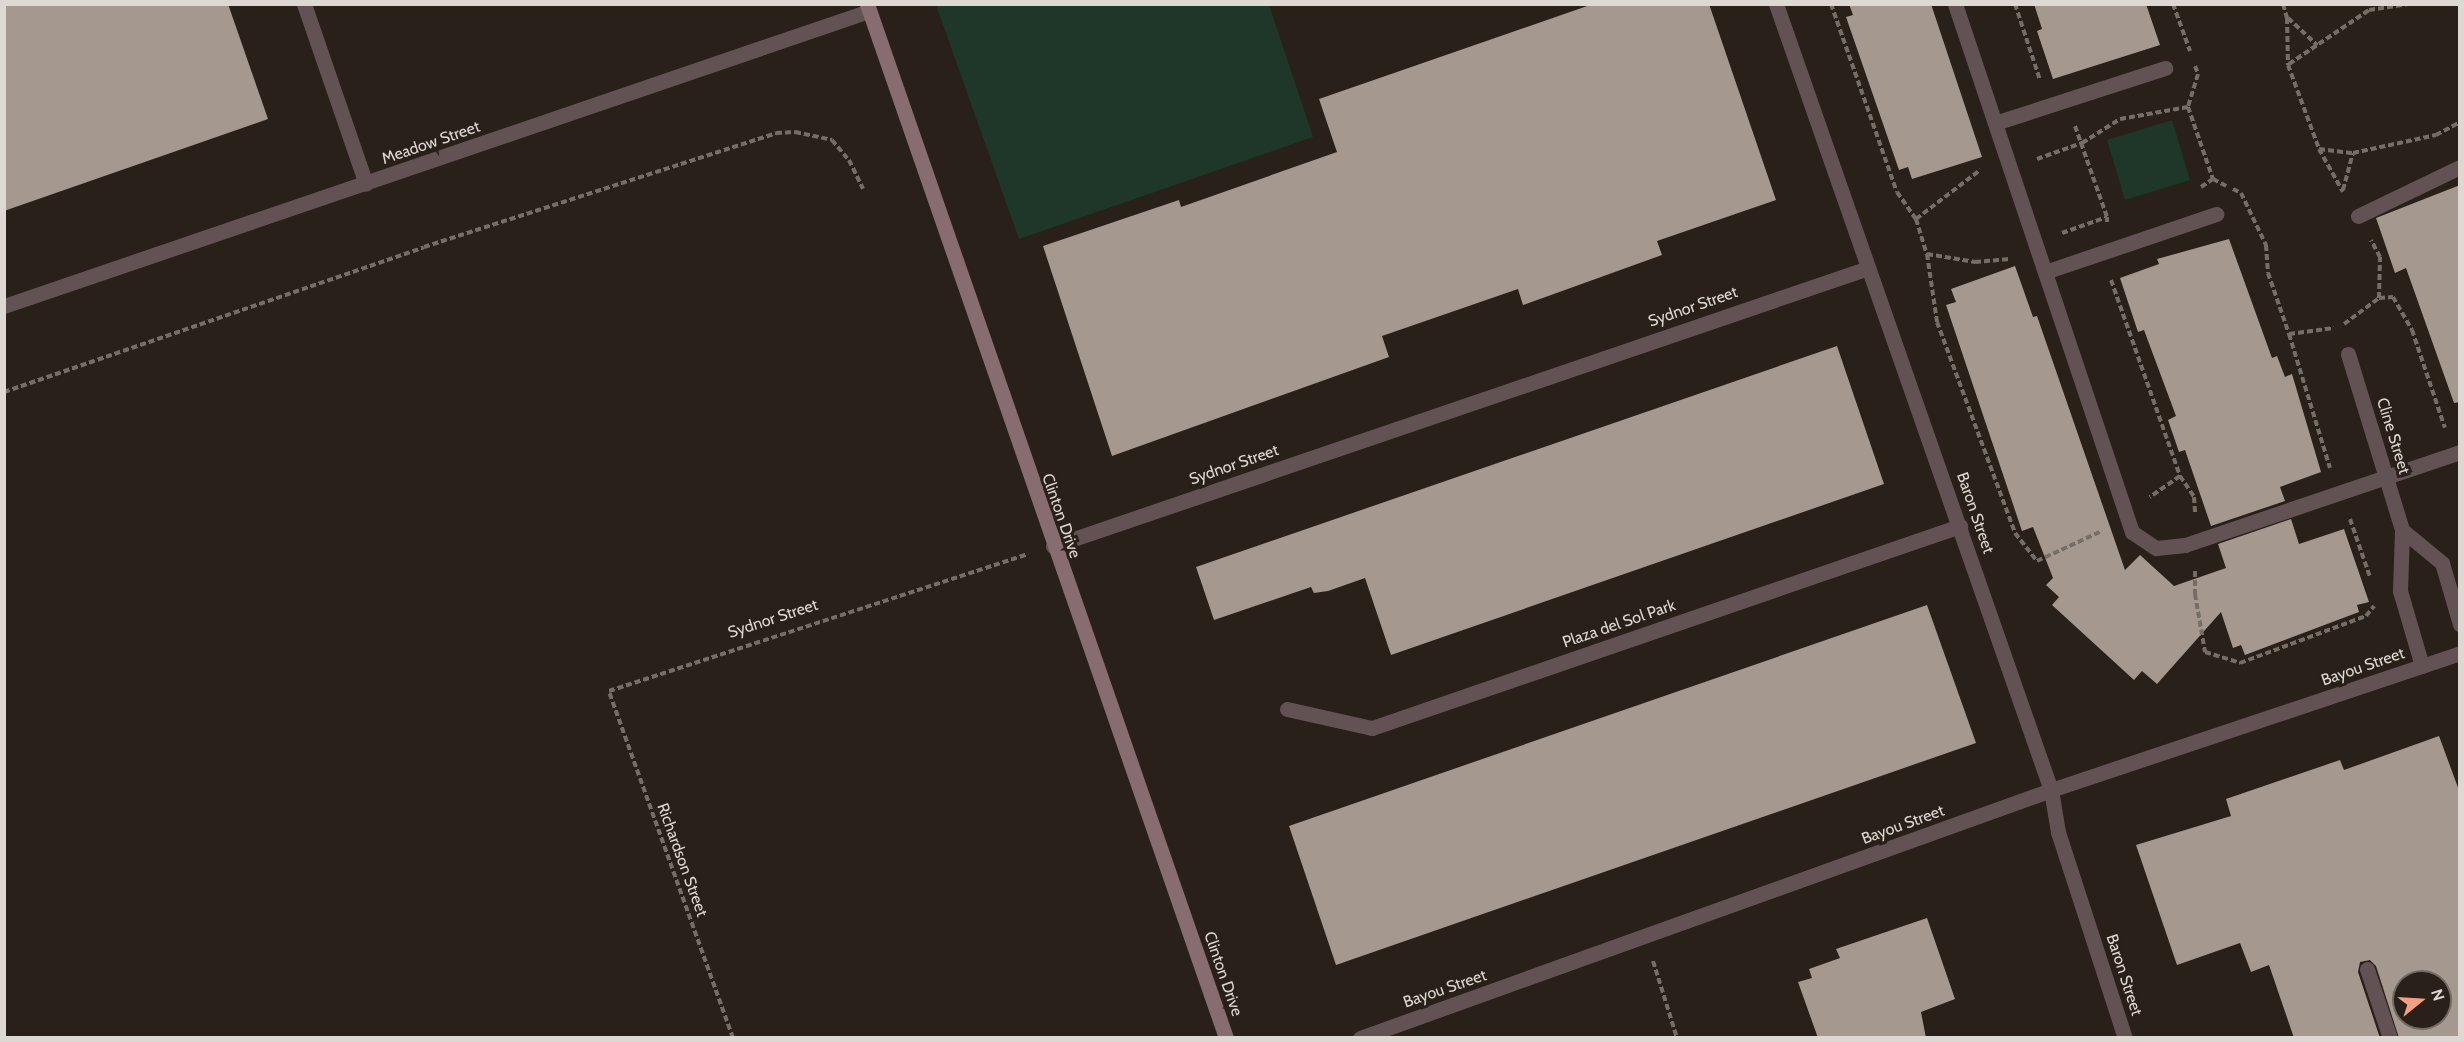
<!DOCTYPE html>
<style>
body{margin:0}
#map{position:relative;width:2464px;height:1042px;overflow:hidden;background:#292019;font-family:Cabin,sans-serif}
div>[style]{position:absolute}
.green>*{inset:0;background:#1e3729}
.building>*{inset:0;background:#a4988f}
.path>*{height:4px;margin-top:-2px;transform-origin:0;background:repeating-linear-gradient(90deg,#756e67 0 6px,transparent 0 9px)}
.service>*{height:15px;margin:-7.5px;padding:0 7.5px;transform-origin:7.5px;border-radius:7.5px;background:#635254}
.minor>*{height:15px;margin:-7.5px;padding:0 7.5px;transform-origin:7.5px;border-radius:7.5px;background:#635254}
.secondary>*{height:15px;margin:-7.5px;padding:0 7.5px;transform-origin:7.5px;border-radius:7.5px;background:#876d6f}
span{translate:-50% -50%;white-space:nowrap;text-align:center;line-height:1.15;-webkit-text-stroke:6px #292019;paint-order:stroke}
.street-label{font-size:16px;color:#ded8d3}
.frame{position:absolute;inset:0;border:6px solid #ded8d3;pointer-events:none}
.north{position:absolute;left:2392px;top:970px;width:60px;height:60px;box-sizing:border-box;background:#292019;border:2px solid #716a63;border-radius:50%;rotate:72deg;font-size:16px;font-weight:700;line-height:24px;text-align:center;color:#ded8d3}
.north::after{content:'';display:block;margin:auto;width:21px;height:27px;background:#f39f83;clip-path:polygon(50% 0,100% 100%,50% 72%,0 100%)}
</style>
<div id="map">
<div class="green">
<i style="clip-path:polygon(936px 5px,1269px 5px,1313px 137px,1019px 239px)"></i>
<i style="clip-path:polygon(2172px 120px,2190px 180px,2125px 200px,2107px 140px)"></i>
</div>
<div class="building">
<i style="clip-path:polygon(4px 4px,228px 4px,268px 119px,4px 211px)"></i>
<i style="clip-path:polygon(1593px 4px,1709px 4px,1776px 200px,1657px 241px,1662px 255px,1523px 305px,1518px 289px,1382px 336px,1389px 357px,1112px 456px,1043px 246px,1179px 200px,1181px 207px,1337px 152px,1319px 99px)"></i>
<i style="clip-path:polygon(1849px 4px,1931px 4px,1982px 157px,1912px 179px,1908px 167px,1899px 170px,1846px 17px,1853px 15px)"></i>
<i style="clip-path:polygon(2034px 4px,2146px 4px,2160px 45px,2053px 79px,2037px 31px,2042px 29px)"></i>
<i style="clip-path:polygon(2460px 185px,2460px 402px,2454px 403px,2406px 268px,2395px 273px,2376px 218px)"></i>
<i style="clip-path:polygon(2229px 239px,2272px 358px,2277px 356px,2285px 377px,2292px 374px,2321px 472px,2280px 487px,2285px 501px,2211px 526px,2185px 450px,2179px 452px,2168px 420px,2176px 416px,2144px 330px,2138px 332px,2120px 278px,2159px 264px,2157px 259px)"></i>
<i style="clip-path:polygon(2015px 266px,2033px 317px,2037px 316px,2125px 570px,2140px 555px,2174px 586px,2226px 568px,2218px 544px,2291px 519px,2299px 544px,2344px 529px,2369px 602px,2357px 605px,2359px 612px,2245px 655px,2241px 645px,2233px 648px,2221px 612px,2157px 684px,2142px 671px,2134px 680px,2052px 605px,2059px 597px,2046px 585px,2053px 578px,2033px 527px,2022px 531px,1946px 305px,1956px 302px,1951px 289px)"></i>
<i style="clip-path:polygon(1837px 346px,1884px 484px,1391px 655px,1365px 578px,1328px 591px,1314px 593px,1311px 587px,1214px 620px,1196px 567px)"></i>
<i style="clip-path:polygon(1927px 605px,1976px 743px,1336px 965px,1289px 826px)"></i>
<i style="clip-path:polygon(evenodd,2439px 736px,2460px 793px,2460px 1038px,2399px 1038px,2376px 966px,2370px 960px,2360px 962px,2358px 972px,2380px 1038px,2294px 1038px,2269px 965px,2251px 972px,2240px 943px,2177px 965px,2136px 845px,2231px 816px,2226px 799px,2340px 760px,2344px 770px,2439px 736px,2404px 982px,2440px 982px,2440px 1018px,2404px 1018px,2404px 982px)"></i>
<i style="clip-path:polygon(1927px 918px,1955px 999px,1921px 1012px,1926px 1038px,1818px 1038px,1798px 982px,1812px 978px,1809px 969px,1840px 958px,1836px 949px)"></i>
</div>
<div class="path">
<i style="left:1831px;top:4px;width:199px;rotate:70.7deg"></i>
<i style="left:1897px;top:192px;width:33px;rotate:55deg"></i>
<i style="left:1916px;top:219px;width:81px;rotate:-37.4deg"></i>
<i style="left:2015px;top:4px;width:80px;rotate:71.8deg"></i>
<i style="left:2173px;top:4px;width:50px;rotate:70.1deg"></i>
<i style="left:2283px;top:4px;width:15px;rotate:74deg"></i>
<i style="left:2287px;top:18px;width:47px;rotate:88.8deg"></i>
<i style="left:2288px;top:65px;width:90px;rotate:69.7deg"></i>
<i style="left:2319px;top:149px;width:49px;rotate:60.8deg"></i>
<i style="left:2288px;top:18px;width:40px;rotate:43deg"></i>
<i style="left:2289px;top:64px;width:97px;rotate:-34deg"></i>
<i style="left:2369px;top:10px;width:40px;rotate:-8.5deg"></i>
<i style="left:2195px;top:66px;width:9px;rotate:69deg"></i>
<i style="left:2198px;top:74px;width:34px;rotate:107deg"></i>
<i style="left:2188px;top:107px;width:76px;rotate:70.9deg"></i>
<i style="left:2213px;top:179px;width:15px;rotate:28deg"></i>
<i style="left:2075px;top:126px;width:96px;rotate:70.6deg"></i>
<i style="left:2319px;top:149px;width:34px;rotate:7deg"></i>
<i style="left:2353px;top:153px;width:85px;rotate:-12.2deg"></i>
<i style="left:2436px;top:135px;width:27px;rotate:-28deg"></i>
<i style="left:2037px;top:159px;width:48px;rotate:-19.6deg"></i>
<i style="left:2082px;top:143px;width:45px;rotate:-32.3deg"></i>
<i style="left:2120px;top:119px;width:69px;rotate:-10deg"></i>
<i style="left:2201px;top:187px;width:14px;rotate:-34deg"></i>
<i style="left:2233px;top:189px;width:9px;rotate:27deg"></i>
<i style="left:2241px;top:193px;width:58px;rotate:64.3deg"></i>
<i style="left:2266px;top:245px;width:28px;rotate:86deg"></i>
<i style="left:2268px;top:273px;width:65px;rotate:71deg"></i>
<i style="left:2289px;top:334px;width:45px;rotate:-7.6deg"></i>
<i style="left:2343px;top:190px;width:38px;rotate:-75deg"></i>
<i style="left:1916px;top:219px;width:37px;rotate:73deg"></i>
<i style="left:1927px;top:254px;width:69px;rotate:81.6deg"></i>
<i style="left:1937px;top:322px;width:225px;rotate:69.7deg"></i>
<i style="left:2015px;top:533px;width:36px;rotate:52deg"></i>
<i style="left:2037px;top:561px;width:72px;rotate:-24.8deg"></i>
<i style="left:2062px;top:233px;width:48px;rotate:-19.6deg"></i>
<i style="left:2107px;top:217px;width:5px;rotate:90deg"></i>
<i style="left:1927px;top:254px;width:49px;rotate:9.5deg"></i>
<i style="left:1975px;top:262px;width:35px;rotate:-5deg"></i>
<i style="left:2111px;top:280px;width:208px;rotate:70.6deg"></i>
<i style="left:2180px;top:476px;width:37px;rotate:145deg"></i>
<i style="left:2379px;top:298px;width:14px;rotate:-4deg"></i>
<i style="left:2393px;top:297px;width:38px;rotate:60deg"></i>
<i style="left:2412px;top:330px;width:103px;rotate:71.4deg"></i>
<i style="left:2344px;top:324px;width:44px;rotate:-36.6deg"></i>
<i style="left:2379px;top:298px;width:41px;rotate:-88.6deg"></i>
<i style="left:2380px;top:257px;width:19px;rotate:-118deg"></i>
<i style="left:2289px;top:334px;width:140px;rotate:73deg"></i>
<i style="left:4px;top:392px;width:444px;rotate:-19deg"></i>
<i style="left:424px;top:247px;width:370px;rotate:-17.9deg"></i>
<i style="left:776px;top:133px;width:19px;rotate:-3deg"></i>
<i style="left:795px;top:132px;width:38px;rotate:12deg"></i>
<i style="left:832px;top:140px;width:26px;rotate:50deg"></i>
<i style="left:849px;top:160px;width:32px;rotate:64deg"></i>
<i style="left:2180px;top:476px;width:25px;rotate:56deg"></i>
<i style="left:2194px;top:497px;width:16px;rotate:86deg"></i>
<i style="left:2350px;top:519px;width:61px;rotate:71deg"></i>
<i style="left:2195px;top:571px;width:23px;rotate:90deg"></i>
<i style="left:2195px;top:594px;width:59px;rotate:80.2deg"></i>
<i style="left:2205px;top:652px;width:37px;rotate:17deg"></i>
<i style="left:2240px;top:663px;width:134px;rotate:-20.5deg"></i>
<i style="left:2366px;top:616px;width:13px;rotate:-51deg"></i>
<i style="left:1653px;top:961px;width:81px;rotate:72.7deg"></i>
<i style="left:733px;top:1038px;width:368px;rotate:-109.7deg"></i>
<i style="left:609px;top:691px;width:441px;rotate:-18.1deg"></i>
</div>
<div class="service">
<i style="left:1955px;top:4px;width:557px;rotate:71.47deg"></i>
<i style="left:2132px;top:532px;width:29px;rotate:34deg"></i>
<i style="left:2156px;top:548px;width:29px;rotate:-6deg"></i>
<i style="left:2185px;top:545px;width:290px;rotate:-18.7deg"></i>
<i style="left:1995px;top:123px;width:179px;rotate:-17.9deg"></i>
<i style="left:2358px;top:216px;width:113px;rotate:-25.7deg"></i>
<i style="left:2045px;top:272px;width:181px;rotate:-18.7deg"></i>
<i style="left:2348px;top:354px;width:184px;rotate:72.9deg"></i>
<i style="left:2422px;top:666px;width:78px;rotate:-106.3deg"></i>
<i style="left:2400px;top:591px;width:61px;rotate:-88.1deg"></i>
<i style="left:2402px;top:530px;width:52px;rotate:39.5deg"></i>
<i style="left:2442px;top:563px;width:64px;rotate:73.6deg"></i>
<i style="left:2367px;top:969px;width:73px;rotate:71.6deg"></i>
</div>
<div class="minor">
<i style="left:304px;top:4px;width:190px;rotate:71deg"></i>
<i style="left:1776px;top:4px;width:833px;rotate:70.72deg"></i>
<i style="left:2051px;top:790px;width:43px;rotate:80.5deg"></i>
<i style="left:2058px;top:832px;width:217px;rotate:72deg"></i>
<i style="left:4px;top:306px;width:914px;rotate:-18.83deg"></i>
<i style="left:1053px;top:546px;width:861px;rotate:-18.83deg"></i>
<i style="left:1287px;top:709px;width:87px;rotate:12.6deg"></i>
<i style="left:1372px;top:728px;width:622px;rotate:-18.96deg"></i>
<i style="left:1360px;top:1038px;width:734px;rotate:-19.74deg"></i>
<i style="left:2051px;top:790px;width:431px;rotate:-18.5deg"></i>
</div>
<div class="secondary">
<i style="left:867px;top:4px;width:1095px;rotate:70.85deg"></i>
</div>
<div class="street-label">
<span style="left:431px;top:143px;rotate:-19deg">Meadow Street</span>
<span style="left:1693px;top:307px;rotate:-19deg">Sydnor Street</span>
<span style="left:2393px;top:436px;rotate:73deg">Cline Street</span>
<span style="left:1234px;top:465px;rotate:-19deg">Sydnor Street</span>
<span style="left:1975px;top:513px;rotate:71deg">Baron Street</span>
<span style="left:1061px;top:516px;rotate:71deg">Clinton Drive</span>
<span style="left:773px;top:619px;rotate:-18deg">Sydnor Street</span>
<span style="left:1619px;top:624px;rotate:-19deg">Plaza del Sol Park</span>
<span style="left:2363px;top:667px;rotate:-19deg">Bayou Street</span>
<span style="left:1903px;top:825px;rotate:-20deg">Bayou Street</span>
<span style="left:682px;top:860px;rotate:70deg">Richardson Street</span>
<span style="left:1223px;top:974px;rotate:71deg">Clinton Drive</span>
<span style="left:2124px;top:975px;rotate:72deg">Baron Street</span>
<span style="left:1445px;top:989px;rotate:-19deg">Bayou Street</span>
</div>
<div class="frame"></div>
<div class="north">N</div>
</div>
